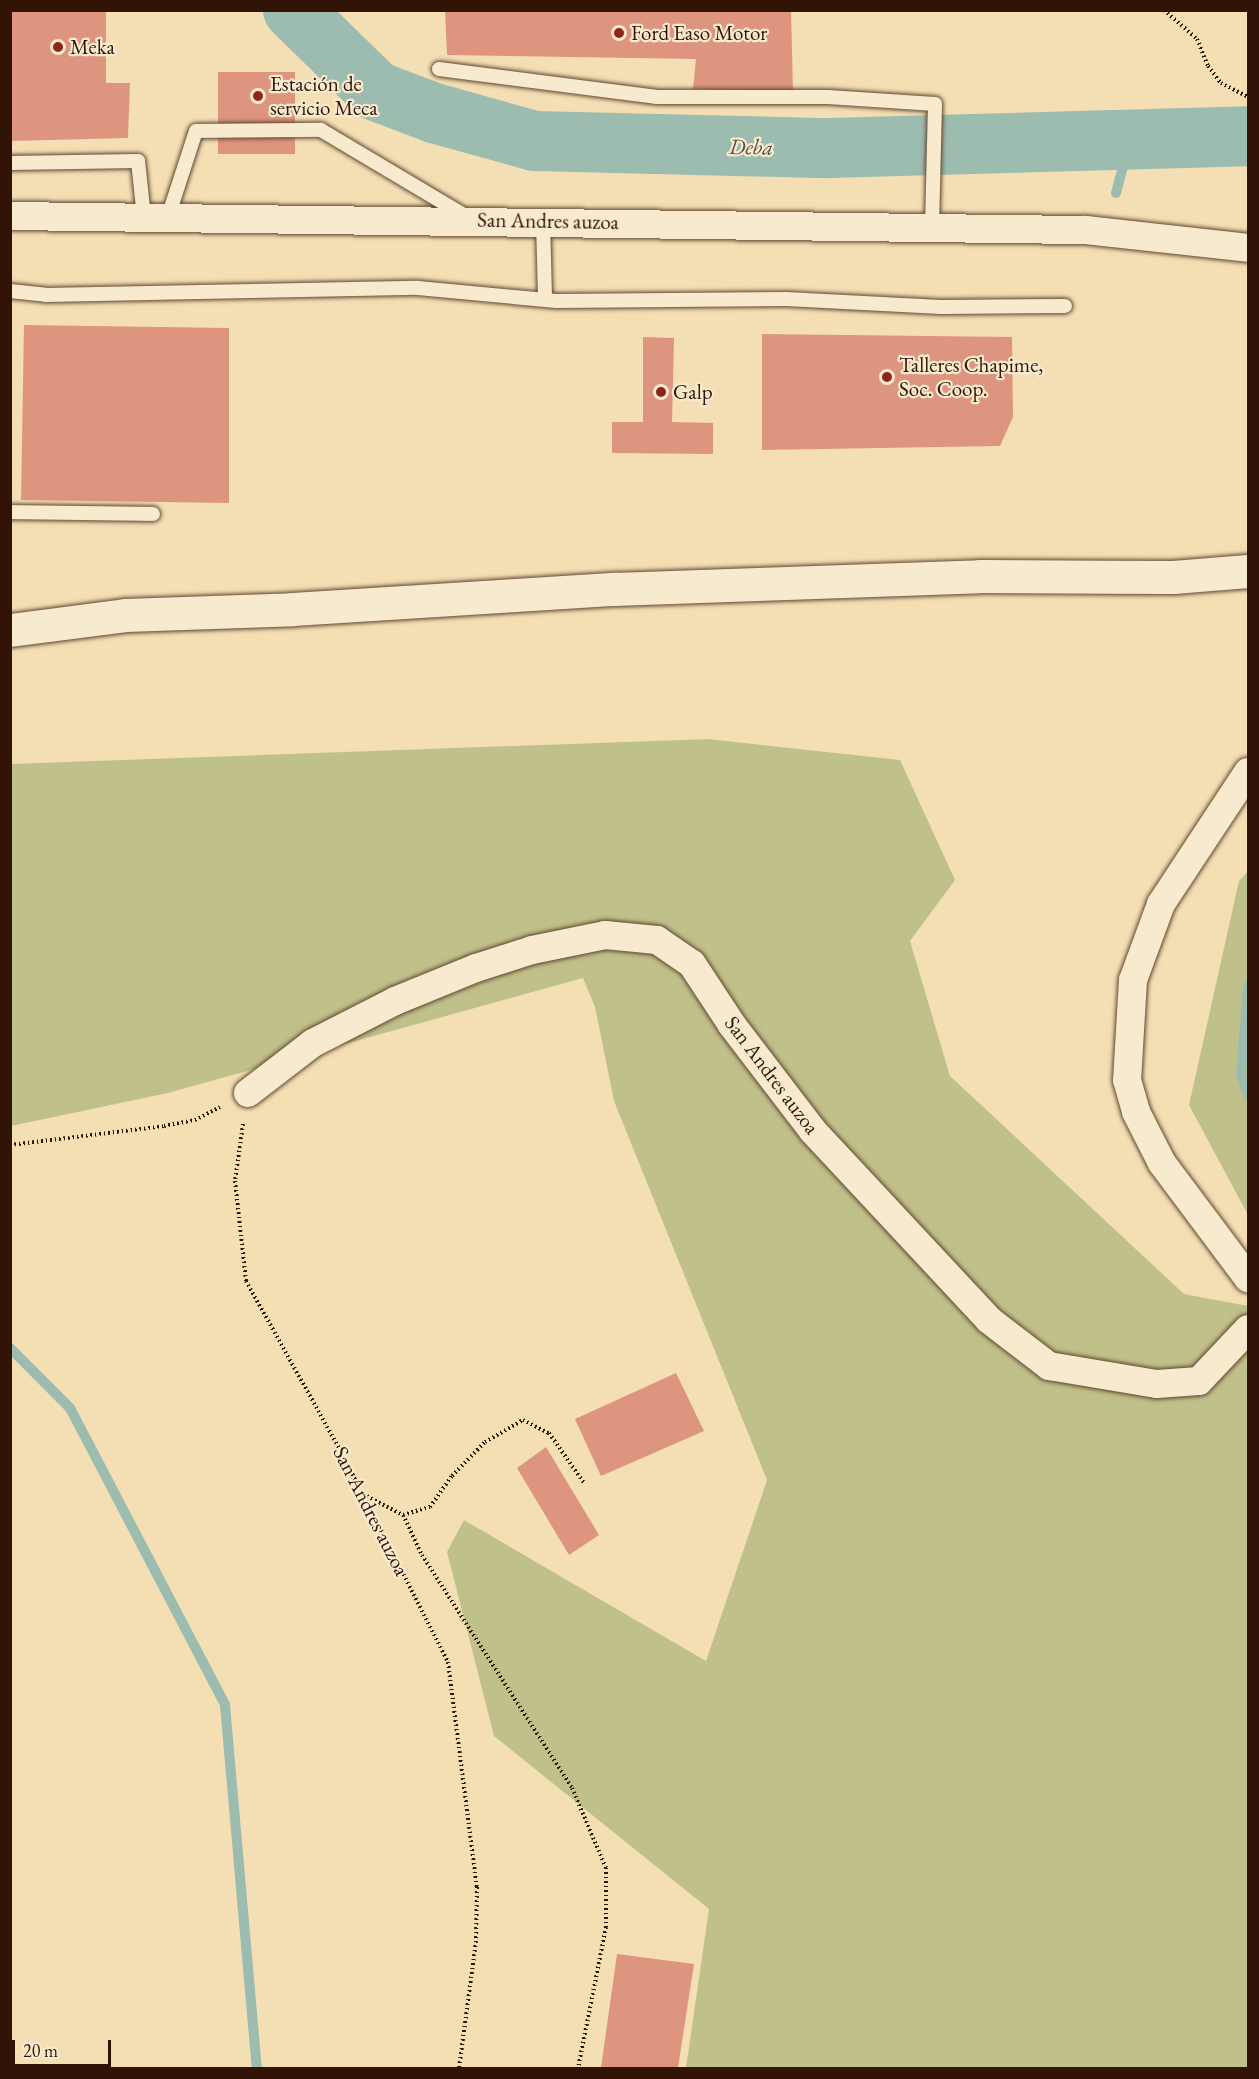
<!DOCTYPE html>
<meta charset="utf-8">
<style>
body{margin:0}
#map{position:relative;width:1259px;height:2079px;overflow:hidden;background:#f4dfb4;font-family:"EB Garamond",serif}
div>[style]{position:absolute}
.green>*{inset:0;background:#c0c18a}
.stream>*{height:10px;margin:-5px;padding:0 5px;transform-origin:5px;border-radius:5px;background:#9cbcb0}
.river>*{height:60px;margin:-30px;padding:0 30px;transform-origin:30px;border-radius:30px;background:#9cbcb0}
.building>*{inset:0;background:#dd9580}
.path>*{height:4px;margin-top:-2px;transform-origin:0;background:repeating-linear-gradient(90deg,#311405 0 1.5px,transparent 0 4.5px)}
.roads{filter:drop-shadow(0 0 2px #624731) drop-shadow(0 0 2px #624731)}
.lane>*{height:14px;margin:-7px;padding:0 7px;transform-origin:7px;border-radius:7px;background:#f8eace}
.street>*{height:28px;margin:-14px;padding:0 14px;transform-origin:14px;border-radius:14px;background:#f8eace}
.secondary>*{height:33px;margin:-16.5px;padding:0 16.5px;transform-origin:16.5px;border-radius:16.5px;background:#f8eace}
.dots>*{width:16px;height:16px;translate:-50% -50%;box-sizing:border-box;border:3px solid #f8eace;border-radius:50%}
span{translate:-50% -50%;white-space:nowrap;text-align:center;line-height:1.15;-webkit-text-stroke:4.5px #f8eace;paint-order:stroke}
.poi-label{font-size:21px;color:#311405}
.left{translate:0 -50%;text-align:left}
.street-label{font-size:21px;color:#311405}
.water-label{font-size:22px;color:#564f41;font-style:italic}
.frame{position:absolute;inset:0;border:12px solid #311405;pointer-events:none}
.scale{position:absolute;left:12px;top:2040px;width:99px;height:27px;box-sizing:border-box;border:3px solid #311405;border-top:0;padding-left:8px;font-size:18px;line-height:21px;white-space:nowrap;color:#311405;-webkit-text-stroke:4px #f8eace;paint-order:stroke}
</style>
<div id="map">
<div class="green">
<i style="clip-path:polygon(708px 739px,900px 760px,955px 880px,910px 941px,950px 1076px,1184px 1294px,1248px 1306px,1248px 2068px,686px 2068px,709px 1909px,494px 1736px,447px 1552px,464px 1520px,706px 1661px,767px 1480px,614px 1101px,595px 1007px,583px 978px,168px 1093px,11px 1126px,10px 764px)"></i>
<i style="clip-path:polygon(1248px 871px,1248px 1215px,1189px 1105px,1239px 881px)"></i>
</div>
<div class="stream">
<i style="left:1116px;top:193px;width:55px;rotate:-75.2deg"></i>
<i style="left:1248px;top:986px;width:88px;rotate:94.5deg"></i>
<i style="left:1241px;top:1074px;width:22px;rotate:72deg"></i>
<i style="left:10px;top:1348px;width:85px;rotate:45deg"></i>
<i style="left:70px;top:1408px;width:335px;rotate:62.4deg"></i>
<i style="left:225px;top:1705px;width:364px;rotate:85deg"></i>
</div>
<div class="river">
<i style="left:293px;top:10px;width:116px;rotate:44.3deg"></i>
<i style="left:376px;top:91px;width:62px;rotate:20.8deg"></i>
<i style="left:434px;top:113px;width:104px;rotate:15.6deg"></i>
<i style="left:534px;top:141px;width:294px;rotate:1.4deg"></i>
<i style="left:828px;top:148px;width:420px;rotate:-1.6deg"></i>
</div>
<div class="building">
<i style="clip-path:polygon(10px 10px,106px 10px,106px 83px,130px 83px,128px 138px,10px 141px)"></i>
<i style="clip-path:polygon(445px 10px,791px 10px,793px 91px,693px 89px,696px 59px,447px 55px)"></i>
<i style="clip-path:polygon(218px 72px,295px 72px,295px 154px,218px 154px)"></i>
<i style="clip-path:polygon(24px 325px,229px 328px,229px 503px,21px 500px)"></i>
<i style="clip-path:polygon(762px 334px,1012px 337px,1013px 417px,1000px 446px,762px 450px)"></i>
<i style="clip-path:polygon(643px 337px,674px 338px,672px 422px,713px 423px,713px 454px,612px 453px,612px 422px,643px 422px)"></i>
<i style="clip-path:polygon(676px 1373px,704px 1431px,601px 1476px,575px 1419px)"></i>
<i style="clip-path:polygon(546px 1447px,599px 1535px,569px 1555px,517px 1468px)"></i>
<i style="clip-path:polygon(617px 1954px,694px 1964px,678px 2068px,601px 2068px)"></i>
</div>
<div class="path">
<i style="left:1164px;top:10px;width:44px;rotate:41.3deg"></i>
<i style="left:1197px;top:39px;width:29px;rotate:68deg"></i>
<i style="left:1208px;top:66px;width:21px;rotate:53deg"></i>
<i style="left:1221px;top:83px;width:30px;rotate:27deg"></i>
<i style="left:243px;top:1124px;width:58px;rotate:98deg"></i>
<i style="left:235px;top:1181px;width:101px;rotate:83.7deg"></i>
<i style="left:246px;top:1281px;width:189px;rotate:60.9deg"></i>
<i style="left:338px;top:1446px;width:242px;rotate:63deg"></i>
<i style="left:448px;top:1662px;width:227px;rotate:82.7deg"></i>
<i style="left:477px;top:1887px;width:54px;rotate:91.1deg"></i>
<i style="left:476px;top:1941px;width:128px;rotate:97.6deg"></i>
<i style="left:10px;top:1145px;width:155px;rotate:-7deg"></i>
<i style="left:164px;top:1126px;width:32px;rotate:-11deg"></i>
<i style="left:195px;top:1120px;width:28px;rotate:-27deg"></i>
<i style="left:363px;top:1494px;width:45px;rotate:27.7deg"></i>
<i style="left:403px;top:1515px;width:28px;rotate:-17deg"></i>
<i style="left:430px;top:1507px;width:38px;rotate:-55deg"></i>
<i style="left:452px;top:1476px;width:47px;rotate:-45.9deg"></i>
<i style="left:485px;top:1442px;width:44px;rotate:-30.1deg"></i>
<i style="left:523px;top:1420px;width:29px;rotate:27deg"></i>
<i style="left:549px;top:1433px;width:61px;rotate:55deg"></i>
<i style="left:403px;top:1515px;width:44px;rotate:64.6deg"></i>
<i style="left:422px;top:1555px;width:277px;rotate:57.2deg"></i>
<i style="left:572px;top:1788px;width:87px;rotate:67deg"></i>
<i style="left:606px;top:1868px;width:59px;rotate:90deg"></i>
<i style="left:606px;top:1927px;width:144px;rotate:101.2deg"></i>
</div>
<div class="roads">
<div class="lane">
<i style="left:439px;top:69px;width:220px;rotate:7.3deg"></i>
<i style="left:657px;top:97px;width:171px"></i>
<i style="left:828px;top:97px;width:107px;rotate:3.7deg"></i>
<i style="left:935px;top:104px;width:120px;rotate:91.4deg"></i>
<i style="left:10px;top:163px;width:128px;rotate:-0.9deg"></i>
<i style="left:138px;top:161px;width:56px;rotate:83.9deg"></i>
<i style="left:168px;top:217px;width:90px;rotate:-72deg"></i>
<i style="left:196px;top:131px;width:125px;rotate:-0.5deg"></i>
<i style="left:321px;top:130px;width:168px;rotate:30.8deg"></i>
<i style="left:543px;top:221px;width:78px;rotate:88.5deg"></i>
<i style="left:10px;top:291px;width:36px;rotate:6deg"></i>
<i style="left:46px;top:295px;width:372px;rotate:-1.1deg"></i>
<i style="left:418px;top:288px;width:139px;rotate:5.4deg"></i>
<i style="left:556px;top:301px;width:230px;rotate:-0.5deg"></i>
<i style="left:786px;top:299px;width:155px;rotate:3deg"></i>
<i style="left:941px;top:307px;width:124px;rotate:-0.5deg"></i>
<i style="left:10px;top:512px;width:143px;rotate:0.8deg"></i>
</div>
<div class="street">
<i style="left:10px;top:216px;width:1076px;rotate:0.75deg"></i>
<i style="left:1086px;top:230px;width:163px;rotate:6.3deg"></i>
<i style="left:1248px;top:772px;width:158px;rotate:123.4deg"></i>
<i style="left:1161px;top:904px;width:81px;rotate:110.2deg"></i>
<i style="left:1133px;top:980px;width:100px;rotate:93.4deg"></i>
<i style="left:1127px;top:1080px;width:33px;rotate:74deg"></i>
<i style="left:1136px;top:1112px;width:57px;rotate:63deg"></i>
<i style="left:1162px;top:1163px;width:144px;rotate:53.2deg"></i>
<i style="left:248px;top:1093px;width:82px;rotate:-37.6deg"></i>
<i style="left:313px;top:1043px;width:92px;rotate:-27.1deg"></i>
<i style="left:395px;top:1001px;width:87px;rotate:-22.2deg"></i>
<i style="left:476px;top:968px;width:59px;rotate:-17.8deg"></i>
<i style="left:532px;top:950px;width:75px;rotate:-11.6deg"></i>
<i style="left:605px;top:935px;width:52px;rotate:5.5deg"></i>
<i style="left:657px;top:940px;width:42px;rotate:34.4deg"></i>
<i style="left:692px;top:964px;width:73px;rotate:56.7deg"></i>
<i style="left:732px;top:1025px;width:133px;rotate:52.6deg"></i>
<i style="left:813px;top:1131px;width:258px;rotate:47deg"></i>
<i style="left:989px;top:1320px;width:76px;rotate:37.5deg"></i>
<i style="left:1049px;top:1366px;width:109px;rotate:9.5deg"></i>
<i style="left:1157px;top:1384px;width:42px;rotate:-4.1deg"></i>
<i style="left:1199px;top:1381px;width:71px;rotate:-46.7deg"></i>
</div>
<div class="secondary">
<i style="left:10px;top:630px;width:116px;rotate:-7.4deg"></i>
<i style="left:125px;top:615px;width:168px;rotate:-2deg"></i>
<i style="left:293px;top:609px;width:322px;rotate:-3.6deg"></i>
<i style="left:614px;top:589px;width:366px;rotate:-2deg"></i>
<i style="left:980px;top:576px;width:193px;rotate:0.3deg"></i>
<i style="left:1173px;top:577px;width:75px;rotate:-4.6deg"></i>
</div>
</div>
<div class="dots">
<i style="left:619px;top:33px;background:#8f2418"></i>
<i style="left:58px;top:47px;background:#8f2418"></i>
<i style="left:258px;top:96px;background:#8f2418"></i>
<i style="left:887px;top:377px;background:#8f2418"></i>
<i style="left:661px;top:392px;background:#8f2418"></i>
</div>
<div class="poi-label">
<span class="left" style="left:631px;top:33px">Ford Easo Motor</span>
<span class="left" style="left:70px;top:47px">Meka</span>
<span class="left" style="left:270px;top:96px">Estación de<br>servicio Meca</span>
<span class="left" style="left:899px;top:377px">Talleres Chapime,<br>Soc. Coop.</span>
<span class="left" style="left:673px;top:392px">Galp</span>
</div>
<div class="street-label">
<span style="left:548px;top:221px;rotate:1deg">San Andres auzoa</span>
<span style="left:772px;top:1075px;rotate:53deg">San Andres auzoa</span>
<span style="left:371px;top:1511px;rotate:63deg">San Andres auzoa</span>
</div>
<div class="water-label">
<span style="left:751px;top:147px;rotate:1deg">Deba</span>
</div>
<div class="frame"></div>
<div class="scale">20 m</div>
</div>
